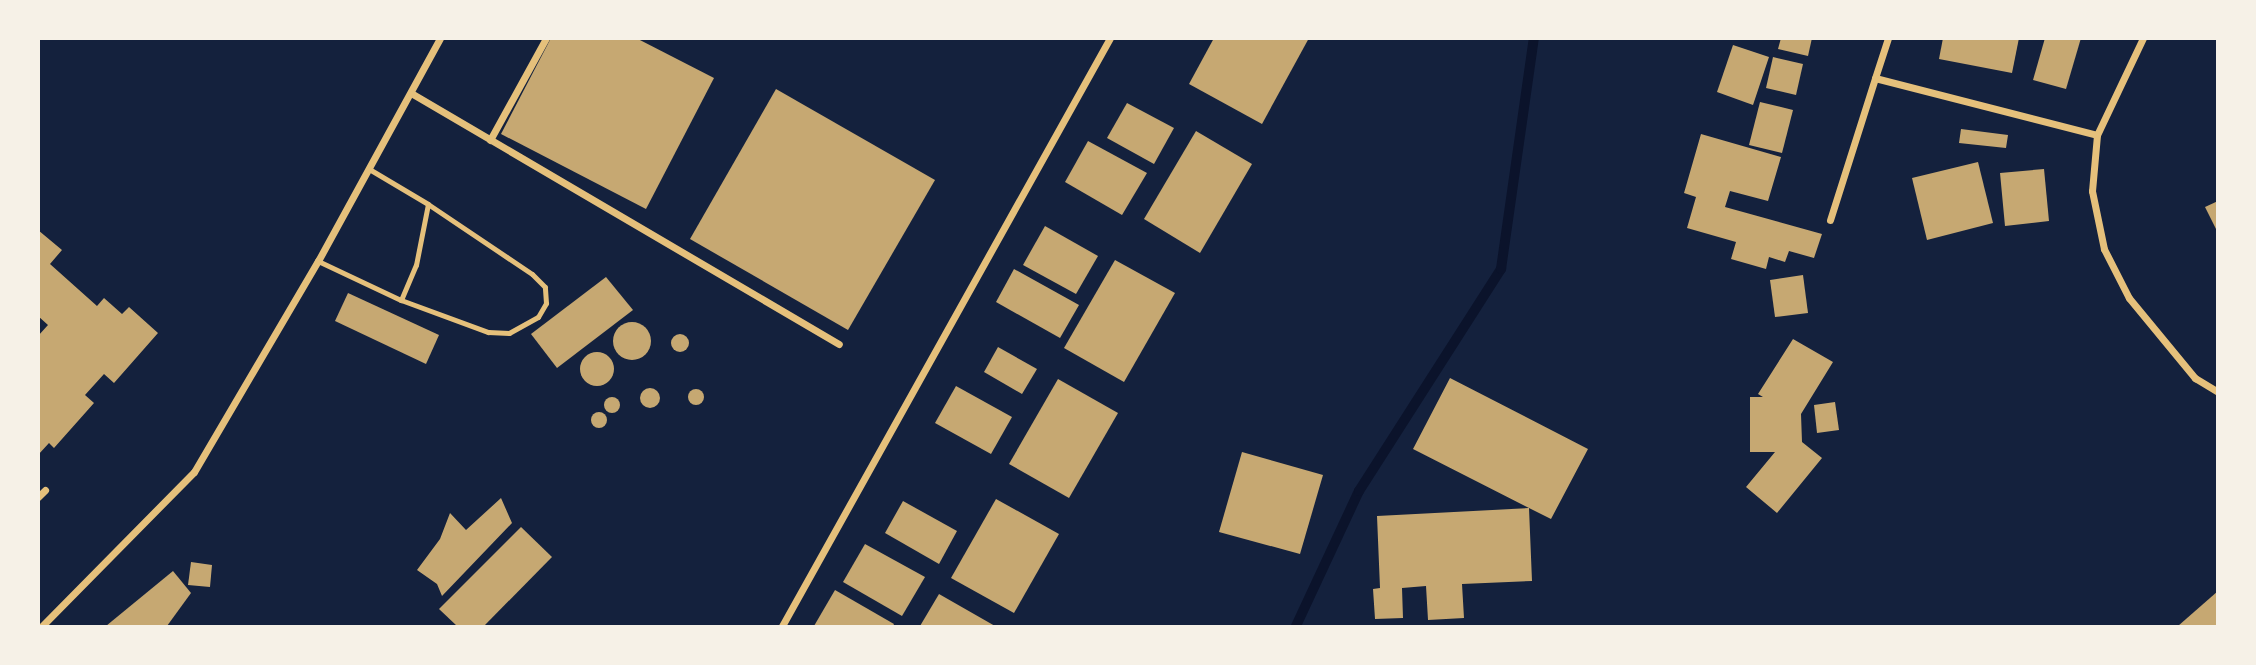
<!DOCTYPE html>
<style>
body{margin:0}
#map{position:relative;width:2256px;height:665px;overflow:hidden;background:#14213d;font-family:Georgia,serif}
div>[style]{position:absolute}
.stream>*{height:10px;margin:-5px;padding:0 5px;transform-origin:5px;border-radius:5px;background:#0b132b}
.building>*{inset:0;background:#c6a872}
.round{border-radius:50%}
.service>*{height:5px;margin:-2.5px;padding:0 2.5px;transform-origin:2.5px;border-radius:2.5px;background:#e5c07b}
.minor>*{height:7px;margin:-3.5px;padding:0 3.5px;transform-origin:3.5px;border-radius:3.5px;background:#e5c07b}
span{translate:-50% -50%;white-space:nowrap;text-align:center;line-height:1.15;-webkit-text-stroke:7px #f6f1e7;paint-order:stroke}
.frame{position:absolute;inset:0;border:40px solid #f6f1e7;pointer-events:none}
</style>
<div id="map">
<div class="stream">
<i style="left:1296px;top:626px;width:149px;rotate:-65deg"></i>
<i style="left:1359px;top:491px;width:264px;rotate:-57.4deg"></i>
<i style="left:1501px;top:269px;width:233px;rotate:-81.9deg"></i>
</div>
<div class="building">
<i style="clip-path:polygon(551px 38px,636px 38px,714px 78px,646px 209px,501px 134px)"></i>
<i style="clip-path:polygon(1214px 38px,1309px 38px,1262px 124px,1189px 84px)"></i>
<i style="clip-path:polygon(1781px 38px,1812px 38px,1808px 56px,1778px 49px)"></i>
<i style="clip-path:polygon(1943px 38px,2019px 38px,2012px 73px,1939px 59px)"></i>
<i style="clip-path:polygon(2045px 38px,2081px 38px,2066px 89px,2033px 80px)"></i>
<i style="clip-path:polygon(1733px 45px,1769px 57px,1753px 105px,1717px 92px)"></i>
<i style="clip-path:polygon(1773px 57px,1803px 64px,1796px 95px,1766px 88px)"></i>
<i style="clip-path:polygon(776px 89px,935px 180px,848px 330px,690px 239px)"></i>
<i style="clip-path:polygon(1760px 102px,1793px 110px,1782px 153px,1749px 145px)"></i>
<i style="clip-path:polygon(1127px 103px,1174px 128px,1154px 164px,1107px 138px)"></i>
<i style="clip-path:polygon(1961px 129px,2008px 135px,2006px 148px,1959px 143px)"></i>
<i style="clip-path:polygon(1196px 131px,1252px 164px,1200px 253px,1144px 219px)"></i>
<i style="clip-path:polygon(1701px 134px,1781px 157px,1768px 201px,1730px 191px,1725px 207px,1822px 234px,1814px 258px,1789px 251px,1785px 262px,1769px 257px,1766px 269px,1731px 259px,1736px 242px,1687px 228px,1696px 197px,1684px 193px)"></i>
<i style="clip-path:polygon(1088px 141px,1147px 173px,1122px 215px,1065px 182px)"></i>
<i style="clip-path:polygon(1978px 162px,1993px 223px,1927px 240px,1912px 178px)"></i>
<i style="clip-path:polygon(2044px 169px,2049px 221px,2005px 226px,2000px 173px)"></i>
<i style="clip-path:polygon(2218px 201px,2218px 233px,2205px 207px)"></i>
<i style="clip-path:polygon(1045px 226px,1098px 256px,1076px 294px,1023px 265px)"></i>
<i style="clip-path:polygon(38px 230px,62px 250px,50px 264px,97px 306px,104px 298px,122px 314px,129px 307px,158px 333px,114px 383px,104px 374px,85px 395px,94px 403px,54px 448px,49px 443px,38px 455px,38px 336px,48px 325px,38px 316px)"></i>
<i style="clip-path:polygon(1115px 260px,1175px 293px,1124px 382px,1064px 348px)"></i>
<i style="clip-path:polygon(1014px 269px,1079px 305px,1060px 338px,996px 302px)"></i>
<i style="clip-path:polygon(1803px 275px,1808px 313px,1775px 317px,1770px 280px)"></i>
<i style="clip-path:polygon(606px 277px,633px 310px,557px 368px,531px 334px)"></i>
<i style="clip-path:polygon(348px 293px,439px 335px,426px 364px,335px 321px)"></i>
<i class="round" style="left:613px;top:322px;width:38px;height:38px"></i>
<i class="round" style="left:671px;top:334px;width:18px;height:18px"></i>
<i style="clip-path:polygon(1793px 339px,1833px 362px,1801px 414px,1802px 442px,1822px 458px,1777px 513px,1746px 487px,1775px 452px,1750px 452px,1750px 397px,1763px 397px,1758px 394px)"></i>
<i style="clip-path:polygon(998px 347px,1037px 369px,1022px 394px,984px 372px)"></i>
<i class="round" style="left:580px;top:352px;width:34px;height:34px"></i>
<i style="clip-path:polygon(1450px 378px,1588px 449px,1551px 519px,1529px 508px,1532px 581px,1462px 584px,1464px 618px,1428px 620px,1426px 586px,1402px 588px,1403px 618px,1375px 619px,1373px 589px,1380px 588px,1377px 516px,1529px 508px,1413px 449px)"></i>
<i style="clip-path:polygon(1058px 379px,1118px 413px,1069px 498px,1009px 464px)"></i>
<i style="clip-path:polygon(956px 386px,1012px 417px,991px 454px,935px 423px)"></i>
<i class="round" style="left:640px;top:388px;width:20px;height:20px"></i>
<i class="round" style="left:688px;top:389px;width:16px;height:16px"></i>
<i class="round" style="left:604px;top:397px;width:16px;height:16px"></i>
<i style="clip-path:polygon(1835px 402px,1839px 430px,1817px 433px,1814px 405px)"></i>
<i class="round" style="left:591px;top:412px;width:16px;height:16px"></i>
<i style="clip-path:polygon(1242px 452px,1323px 475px,1300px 554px,1219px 532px)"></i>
<i style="clip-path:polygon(501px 498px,512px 523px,442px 596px,437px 584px,417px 570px,440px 539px,450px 513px,466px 530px)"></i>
<i style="clip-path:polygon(996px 499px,1059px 534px,1014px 613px,951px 578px)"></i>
<i style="clip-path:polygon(903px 501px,957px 531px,939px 564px,885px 533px)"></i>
<i style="clip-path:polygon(521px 527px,552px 557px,484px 626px,457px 626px,439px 609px)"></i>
<i style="clip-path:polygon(865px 544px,925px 577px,902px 616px,843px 582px)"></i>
<i style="clip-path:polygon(191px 562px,212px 565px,210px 587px,188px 585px)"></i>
<i style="clip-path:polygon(173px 571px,191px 593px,167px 626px,106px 626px)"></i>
<i style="clip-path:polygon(835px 590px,894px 624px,893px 626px,814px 626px)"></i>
<i style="clip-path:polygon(2218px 591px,2218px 626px,2178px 626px)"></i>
<i style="clip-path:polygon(939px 594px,995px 626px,920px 626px)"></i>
</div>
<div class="service">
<i style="left:318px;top:261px;width:92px;rotate:25.2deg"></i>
<i style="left:401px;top:300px;width:38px;rotate:-67deg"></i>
<i style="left:416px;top:265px;width:62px;rotate:-78.9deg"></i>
<i style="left:428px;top:204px;width:69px;rotate:-149.3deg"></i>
<i style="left:401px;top:300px;width:93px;rotate:20.2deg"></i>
<i style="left:488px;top:332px;width:21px;rotate:3deg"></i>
<i style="left:509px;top:333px;width:33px;rotate:-29deg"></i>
<i style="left:538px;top:317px;width:16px;rotate:-60deg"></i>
<i style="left:546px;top:303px;width:16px;rotate:-94deg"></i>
<i style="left:545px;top:287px;width:18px;rotate:-135deg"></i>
<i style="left:532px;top:274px;width:125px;rotate:-146.1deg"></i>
</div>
<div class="minor">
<i style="left:2143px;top:38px;width:107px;rotate:115.4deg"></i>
<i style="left:2097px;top:135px;width:56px;rotate:95.1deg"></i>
<i style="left:2092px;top:191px;width:59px;rotate:78.3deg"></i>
<i style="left:2104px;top:249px;width:55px;rotate:63deg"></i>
<i style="left:2129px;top:298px;width:104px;rotate:50.5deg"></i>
<i style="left:2195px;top:378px;width:27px;rotate:31deg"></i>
<i style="left:1875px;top:78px;width:42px;rotate:-72deg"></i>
<i style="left:411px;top:93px;width:496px;rotate:30.4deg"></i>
<i style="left:490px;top:140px;width:116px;rotate:-61.2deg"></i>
<i style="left:1830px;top:220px;width:149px;rotate:-72.4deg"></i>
<i style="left:1875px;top:78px;width:229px;rotate:14.4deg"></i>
<i style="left:38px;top:497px;width:10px;rotate:-45deg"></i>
<i style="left:42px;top:626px;width:216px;rotate:-45.4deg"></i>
<i style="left:194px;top:472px;width:245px;rotate:-59.6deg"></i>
<i style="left:318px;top:261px;width:254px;rotate:-61.3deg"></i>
<i style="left:782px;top:626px;width:673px;rotate:-60.85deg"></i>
</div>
<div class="frame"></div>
</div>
